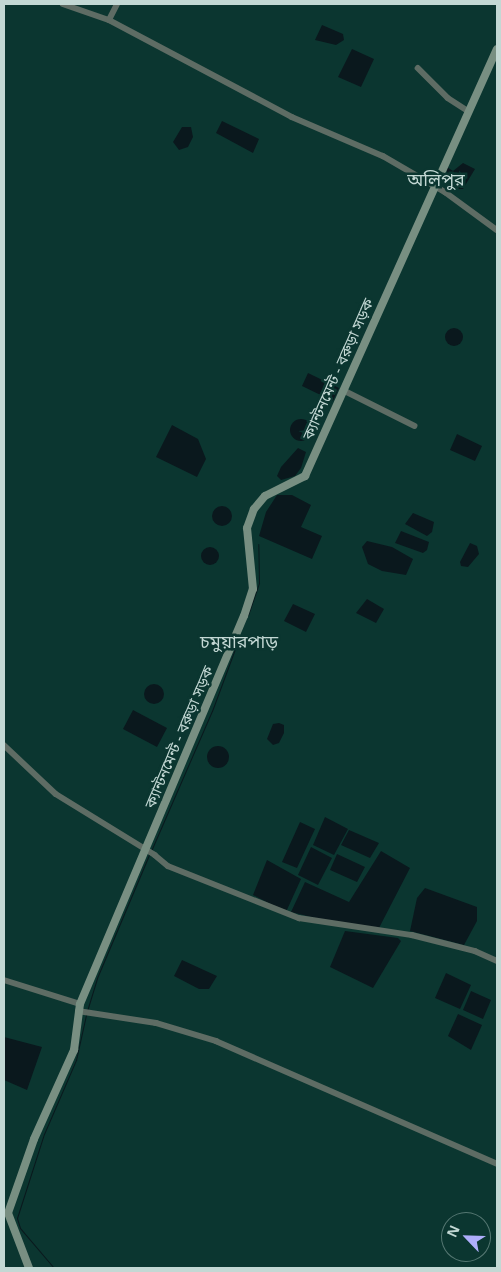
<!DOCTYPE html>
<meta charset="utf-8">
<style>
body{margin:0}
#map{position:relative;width:501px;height:1272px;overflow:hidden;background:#0b3630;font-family:"Noto Sans","Noto Sans Bengali",sans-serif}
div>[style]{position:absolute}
.water>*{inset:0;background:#0a181d}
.round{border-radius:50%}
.stream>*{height:1px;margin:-0.5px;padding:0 0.5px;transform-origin:0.5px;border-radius:0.5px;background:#0a181d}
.minor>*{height:5.5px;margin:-2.75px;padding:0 2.75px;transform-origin:2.75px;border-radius:2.75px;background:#5e6c64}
.secondary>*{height:8px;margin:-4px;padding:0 4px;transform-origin:4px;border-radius:4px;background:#788f82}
span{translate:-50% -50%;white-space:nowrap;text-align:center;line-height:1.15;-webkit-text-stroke:5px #0b3630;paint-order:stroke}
.street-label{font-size:15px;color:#c3d8d4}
.quarter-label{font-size:18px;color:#c3d8d4}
.frame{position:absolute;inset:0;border:5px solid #c3d8d4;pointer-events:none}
.north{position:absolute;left:441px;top:1212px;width:50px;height:50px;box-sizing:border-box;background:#0b3630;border:1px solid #557772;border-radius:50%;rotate:294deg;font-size:14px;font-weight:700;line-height:20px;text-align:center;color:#c3d8d4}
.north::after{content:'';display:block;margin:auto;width:18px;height:22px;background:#aeaefb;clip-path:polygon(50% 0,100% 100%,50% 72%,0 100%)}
</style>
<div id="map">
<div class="water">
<i style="clip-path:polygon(322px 25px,343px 34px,344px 40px,336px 45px,315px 40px)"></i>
<i style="clip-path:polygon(352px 49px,374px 59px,361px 87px,338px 77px)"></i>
<i style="clip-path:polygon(222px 121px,259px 139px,253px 153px,216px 133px)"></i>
<i style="clip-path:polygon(182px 127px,191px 127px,193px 137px,188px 147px,179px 150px,173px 142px)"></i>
<i style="clip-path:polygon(463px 163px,475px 169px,463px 189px,457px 189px,446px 170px,447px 167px,453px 171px)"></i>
<i class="round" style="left:445px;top:328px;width:18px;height:18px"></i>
<i style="clip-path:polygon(308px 373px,339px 388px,333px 401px,302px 386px)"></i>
<i class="round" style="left:290px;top:419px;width:22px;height:22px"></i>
<i style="clip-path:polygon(172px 425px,198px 439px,206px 459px,197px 477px,156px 457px)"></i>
<i style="clip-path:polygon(457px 434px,482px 446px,475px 461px,450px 450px)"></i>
<i style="clip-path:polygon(298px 448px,306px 452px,301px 468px,295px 476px,281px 480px,277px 476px,281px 467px)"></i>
<i style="clip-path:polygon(277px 495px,292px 495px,311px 505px,301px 527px,322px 536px,312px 559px,259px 536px,266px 512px)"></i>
<i class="round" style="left:212px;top:506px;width:20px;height:20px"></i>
<i style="clip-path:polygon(413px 513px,434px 522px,432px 532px,427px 536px,405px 524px)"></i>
<i style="clip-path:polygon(401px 531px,429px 542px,427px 550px,423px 553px,395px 543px)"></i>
<i style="clip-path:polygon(367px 541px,392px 547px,413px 559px,406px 575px,382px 571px,368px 564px,362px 547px)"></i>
<i style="clip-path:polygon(470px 543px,477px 546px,479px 554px,468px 567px,461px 566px,460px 562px)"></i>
<i class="round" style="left:201px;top:547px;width:18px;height:18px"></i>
<i style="clip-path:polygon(367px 599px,384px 609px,376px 623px,356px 613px)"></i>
<i style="clip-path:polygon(293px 604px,315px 614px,306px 632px,284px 621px)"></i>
<i class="round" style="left:144px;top:684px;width:20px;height:20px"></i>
<i style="clip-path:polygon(133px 710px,167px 728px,157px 747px,123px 729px)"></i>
<i style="clip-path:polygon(279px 723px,284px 725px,284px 733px,279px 743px,273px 745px,267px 739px,273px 724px)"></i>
<i class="round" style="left:207px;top:746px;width:22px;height:22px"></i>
<i style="clip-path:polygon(325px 817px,348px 829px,334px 855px,313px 845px)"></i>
<i style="clip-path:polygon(300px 822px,315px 829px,297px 868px,282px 862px)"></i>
<i style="clip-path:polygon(349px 830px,379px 843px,370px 858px,341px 845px)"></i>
<i style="clip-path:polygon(311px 847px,332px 858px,318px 885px,298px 875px)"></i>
<i style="clip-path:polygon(381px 851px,410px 868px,379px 928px,344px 925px,291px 912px,305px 882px,349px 902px)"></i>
<i style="clip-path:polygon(337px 854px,365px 867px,357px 882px,330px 870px)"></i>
<i style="clip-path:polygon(267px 860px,301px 879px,286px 912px,253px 895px)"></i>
<i style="clip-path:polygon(425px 888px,477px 907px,477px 921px,464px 945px,410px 931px,417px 898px)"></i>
<i style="clip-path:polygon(345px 931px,398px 938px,401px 941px,373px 988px,330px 967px)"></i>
<i style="clip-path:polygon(182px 960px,217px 976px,209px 989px,199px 989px,174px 976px)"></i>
<i style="clip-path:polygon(446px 973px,471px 985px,460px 1009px,435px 998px)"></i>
<i style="clip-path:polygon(471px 991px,491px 1000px,483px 1019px,463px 1010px)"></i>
<i style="clip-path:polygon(458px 1014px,482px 1025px,471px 1050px,448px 1036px)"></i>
<i style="clip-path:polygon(4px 1037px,42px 1047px,27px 1090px,4px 1080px)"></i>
</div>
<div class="stream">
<i style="left:248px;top:615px;width:34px;rotate:-71deg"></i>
<i style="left:259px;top:583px;width:39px;rotate:-91deg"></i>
<i style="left:151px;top:851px;width:153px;rotate:-66.5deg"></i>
<i style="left:212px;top:711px;width:78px;rotate:-69.7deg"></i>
<i style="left:87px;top:1011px;width:34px;rotate:-73deg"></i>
<i style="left:97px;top:978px;width:134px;rotate:-67.1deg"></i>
<i style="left:54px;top:1268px;width:52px;rotate:-130.4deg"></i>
<i style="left:20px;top:1228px;width:10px;rotate:-107deg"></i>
<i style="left:17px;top:1218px;width:88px;rotate:-72.2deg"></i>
<i style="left:44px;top:1134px;width:81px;rotate:-66.6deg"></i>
<i style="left:76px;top:1060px;width:46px;rotate:-77.5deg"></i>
</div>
<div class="minor">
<i style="left:63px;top:4px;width:49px;rotate:19.2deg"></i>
<i style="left:109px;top:20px;width:207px;rotate:27.9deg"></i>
<i style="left:292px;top:117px;width:99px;rotate:23.2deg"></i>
<i style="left:383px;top:156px;width:72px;rotate:30.1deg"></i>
<i style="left:445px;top:192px;width:64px;rotate:36.2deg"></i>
<i style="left:109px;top:20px;width:18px;rotate:-63deg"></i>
<i style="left:418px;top:68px;width:42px;rotate:45deg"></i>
<i style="left:448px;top:98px;width:24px;rotate:33deg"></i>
<i style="left:343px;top:390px;width:80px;rotate:26.6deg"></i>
<i style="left:4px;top:745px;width:71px;rotate:43.3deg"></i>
<i style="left:56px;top:794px;width:116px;rotate:31.6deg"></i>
<i style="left:155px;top:855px;width:17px;rotate:40deg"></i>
<i style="left:168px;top:866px;width:141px;rotate:21.7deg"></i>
<i style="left:299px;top:918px;width:114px;rotate:8.6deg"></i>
<i style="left:412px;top:935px;width:65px;rotate:14.3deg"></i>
<i style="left:475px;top:951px;width:24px;rotate:24deg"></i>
<i style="left:4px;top:980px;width:80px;rotate:17.5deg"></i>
<i style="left:78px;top:1011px;width:79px;rotate:8.7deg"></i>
<i style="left:156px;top:1023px;width:63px;rotate:16.7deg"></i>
<i style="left:216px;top:1041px;width:307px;rotate:23.6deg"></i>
</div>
<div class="secondary">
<i style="left:29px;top:1268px;width:59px;rotate:-110.9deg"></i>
<i style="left:8px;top:1213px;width:78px;rotate:-70.6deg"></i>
<i style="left:34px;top:1139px;width:98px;rotate:-65.8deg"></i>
<i style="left:74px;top:1050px;width:46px;rotate:-82.6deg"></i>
<i style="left:80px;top:1004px;width:421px;rotate:-67.1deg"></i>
<i style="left:244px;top:616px;width:28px;rotate:-72deg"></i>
<i style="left:253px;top:589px;width:61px;rotate:-95.6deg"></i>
<i style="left:247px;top:528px;width:20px;rotate:-70deg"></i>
<i style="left:254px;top:509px;width:17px;rotate:-50deg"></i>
<i style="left:265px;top:496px;width:45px;rotate:-26.6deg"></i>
<i style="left:305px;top:476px;width:468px;rotate:-65.8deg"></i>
</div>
<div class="street-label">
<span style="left:338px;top:369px;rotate:-66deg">ক্যান্টনমেন্ট - বরুড়া সড়ক</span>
<span style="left:179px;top:737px;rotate:-67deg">ক্যান্টনমেন্ট - বরুড়া সড়ক</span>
</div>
<div class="quarter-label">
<span style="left:436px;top:179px">অলিপুর</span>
<span style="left:239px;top:641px">চমুয়ারপাড়</span>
</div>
<div class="frame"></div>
<div class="north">N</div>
</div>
